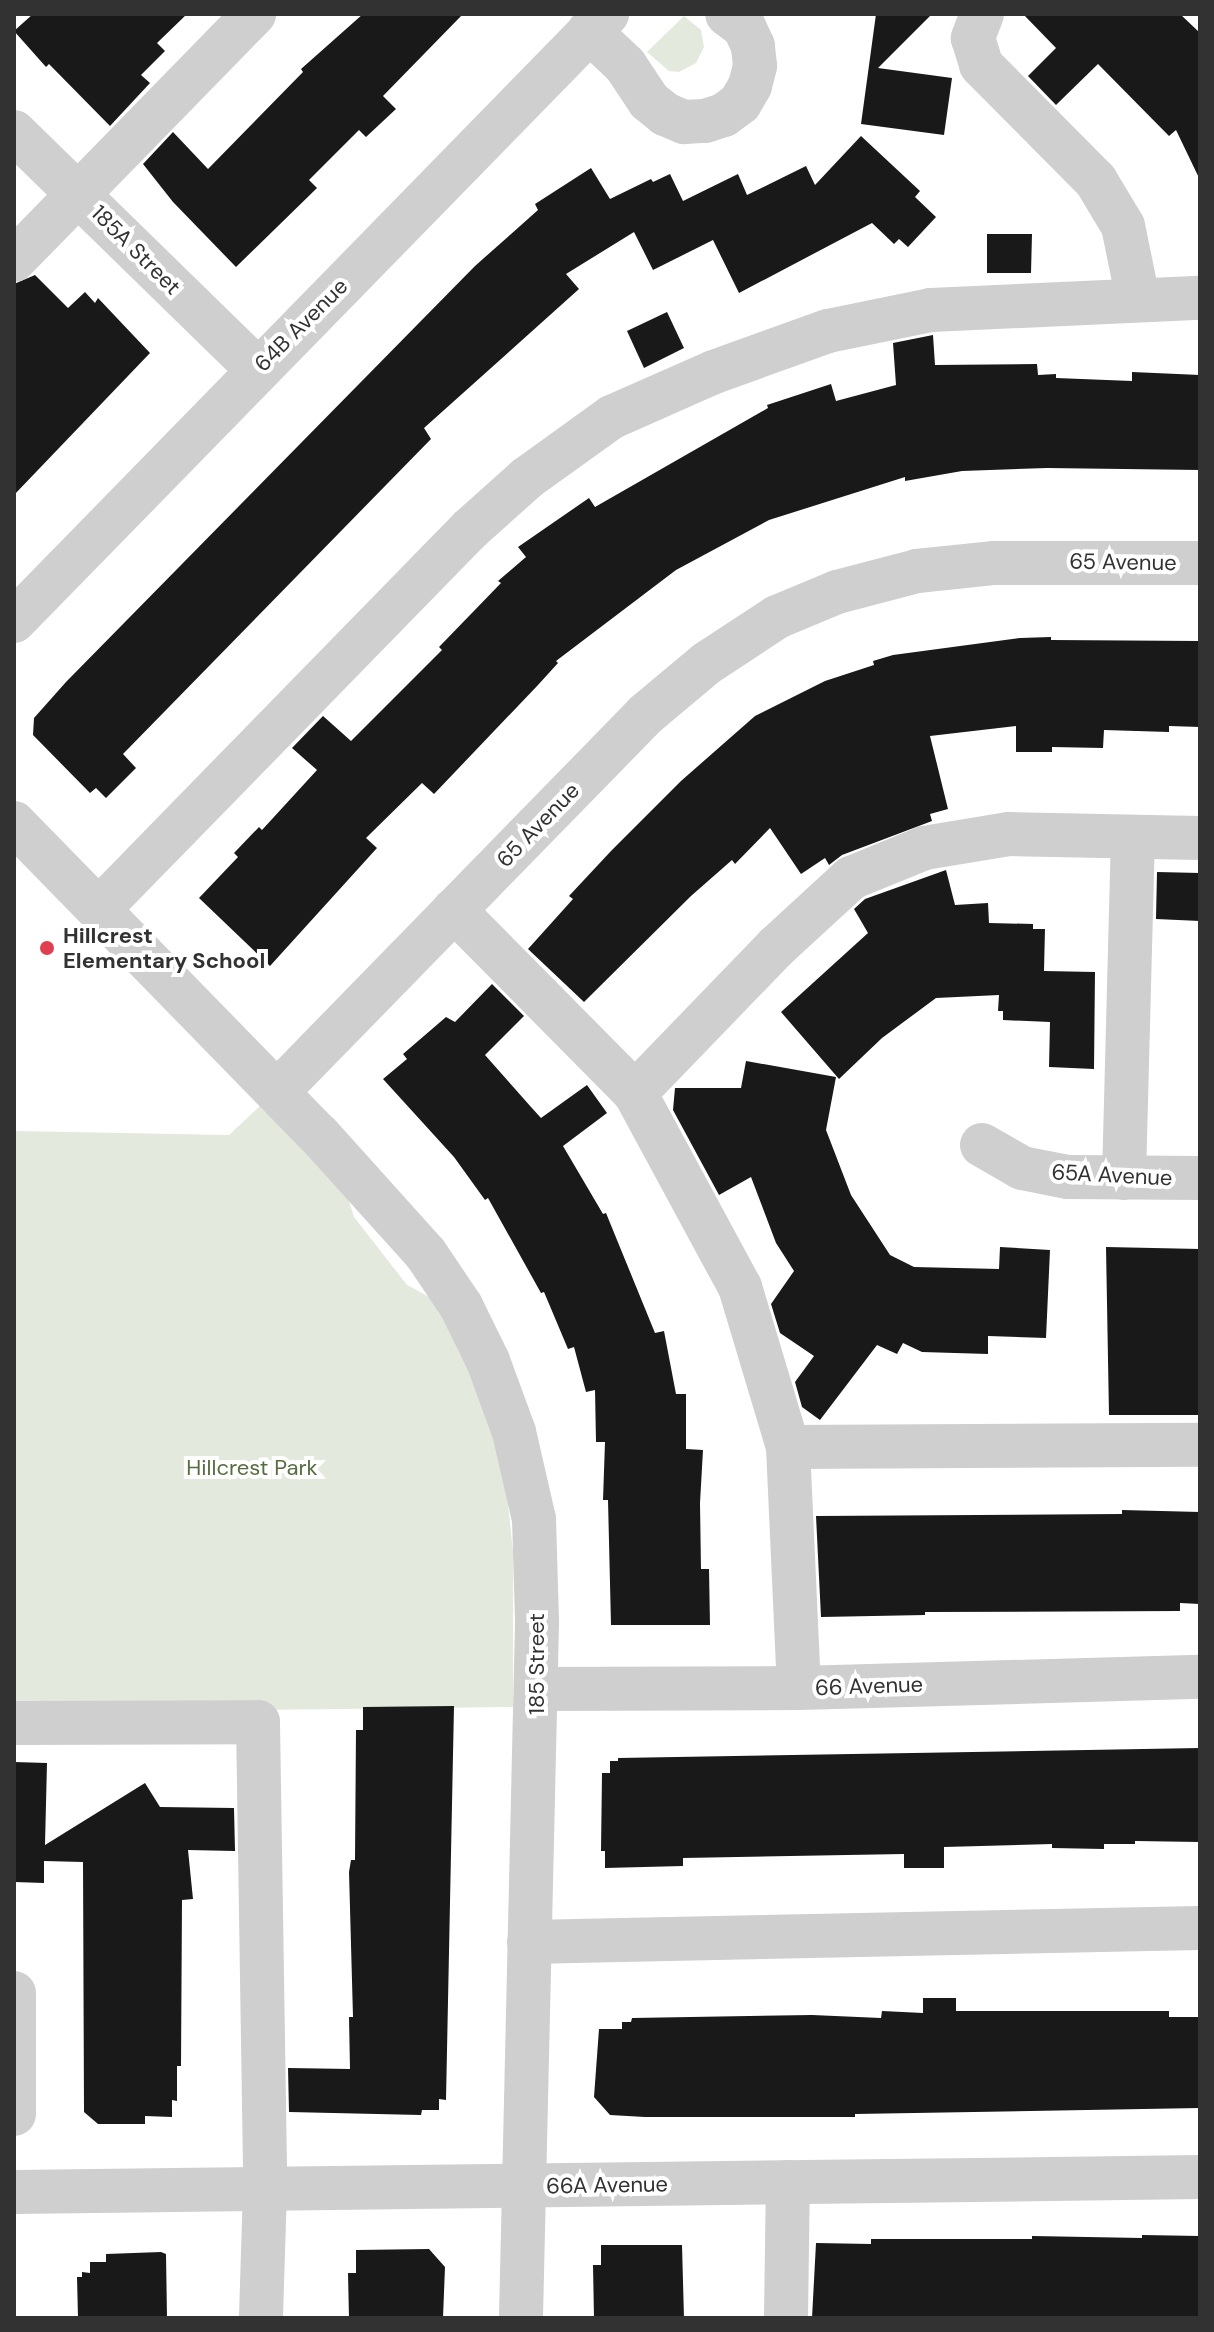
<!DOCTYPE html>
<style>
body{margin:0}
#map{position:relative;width:1214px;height:2332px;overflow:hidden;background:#fff;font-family:"DM Sans",sans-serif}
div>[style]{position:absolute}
.green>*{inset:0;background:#e3e9dc}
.building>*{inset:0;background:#191919}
.minor>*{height:44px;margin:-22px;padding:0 22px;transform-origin:22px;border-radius:22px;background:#cfcfcf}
.dots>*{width:22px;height:22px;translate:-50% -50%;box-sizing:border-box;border:4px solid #fff;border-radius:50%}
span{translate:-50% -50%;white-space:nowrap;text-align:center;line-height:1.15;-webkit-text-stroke:8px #fff;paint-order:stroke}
.street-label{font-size:22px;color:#323232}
.poi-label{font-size:22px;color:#323232;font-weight:700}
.left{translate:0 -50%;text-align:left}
.park-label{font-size:22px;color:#576d40}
.frame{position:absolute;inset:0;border:16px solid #323232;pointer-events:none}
</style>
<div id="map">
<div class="green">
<i style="clip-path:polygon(684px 16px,701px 30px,704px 47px,696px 63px,679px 72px,669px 71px,647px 52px)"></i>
<i style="clip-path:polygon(260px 1106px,347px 1195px,354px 1217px,407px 1285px,433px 1299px,473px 1375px,501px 1460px,508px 1503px,513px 1552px,513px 1707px,14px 1713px,14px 1131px,229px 1135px)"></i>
</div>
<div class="building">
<i style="clip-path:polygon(33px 14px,187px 14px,157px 43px,165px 51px,141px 75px,150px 83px,110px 126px,49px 64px,46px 67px,14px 31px)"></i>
<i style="clip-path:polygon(363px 14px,463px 14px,383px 96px,396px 109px,366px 137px,359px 130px,309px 180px,317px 188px,236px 267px,173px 202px,143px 164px,173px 132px,208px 169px,303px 72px,301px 69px)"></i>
<i style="clip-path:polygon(876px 14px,932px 14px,878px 68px,952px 78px,944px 135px,861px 124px)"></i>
<i style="clip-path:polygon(1023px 14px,1180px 14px,1200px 33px,1200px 180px,1176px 130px,1169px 136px,1098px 64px,1056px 105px,1028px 76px,1056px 48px)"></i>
<i style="clip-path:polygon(861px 136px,920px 191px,915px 197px,936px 217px,908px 247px,899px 239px,894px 244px,872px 223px,739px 293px,713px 240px,653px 270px,634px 232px,566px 274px,579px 289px,424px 428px,431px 439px,123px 754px,136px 768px,106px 798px,96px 788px,90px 793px,33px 735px,34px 718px,66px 682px,475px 266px,538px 210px,535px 204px,591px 168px,610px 199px,651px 179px,653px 182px,670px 174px,683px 201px,738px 174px,747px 195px,806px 166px,815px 185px)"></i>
<i style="clip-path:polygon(987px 234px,1032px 234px,1031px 273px,987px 273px)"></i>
<i style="clip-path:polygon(35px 275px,68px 308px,85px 292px,95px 303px,98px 298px,150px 353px,14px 495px,14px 284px)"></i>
<i style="clip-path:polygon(667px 312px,684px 348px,644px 368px,627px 331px)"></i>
<i style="clip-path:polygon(933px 335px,935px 365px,1037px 364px,1038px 375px,1056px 374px,1056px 378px,1132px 381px,1132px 372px,1200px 375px,1200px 470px,1047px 468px,962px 471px,905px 481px,905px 477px,769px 520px,676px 570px,556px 661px,558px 663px,538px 685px,434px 794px,422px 783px,366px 838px,377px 848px,270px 966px,199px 898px,238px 857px,234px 853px,259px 827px,262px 830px,317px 770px,292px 748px,323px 716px,351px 741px,442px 650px,439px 647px,501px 583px,498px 581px,526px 557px,518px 547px,589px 498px,595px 507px,768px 408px,767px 405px,831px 384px,836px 401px,896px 385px,893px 343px)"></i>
<i style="clip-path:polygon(1051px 637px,1051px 640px,1200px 641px,1200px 727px,1169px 726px,1169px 732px,1104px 730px,1103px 748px,1052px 747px,1052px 752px,1016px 752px,1016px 726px,930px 736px,948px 809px,930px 814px,932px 821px,842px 855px,829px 865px,825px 858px,801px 874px,770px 828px,735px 864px,732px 860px,691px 896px,584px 1002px,528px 949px,573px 899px,569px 896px,611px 851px,681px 781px,755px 716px,825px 681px,874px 665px,873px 661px,893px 655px,1020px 638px)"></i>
<i style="clip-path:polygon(946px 870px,955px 905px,988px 903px,989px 923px,1033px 924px,1033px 929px,1045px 929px,1044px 971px,1095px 972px,1094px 1069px,1049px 1067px,1050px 1022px,1003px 1020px,1003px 1011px,998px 1011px,999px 995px,936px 998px,882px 1038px,839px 1079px,781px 1012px,868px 933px,854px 909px,865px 899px)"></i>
<i style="clip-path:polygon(1157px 872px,1200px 873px,1200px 921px,1156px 919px)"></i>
<i style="clip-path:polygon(492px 984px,524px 1016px,485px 1055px,531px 1107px,541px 1118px,587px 1085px,607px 1113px,563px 1146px,603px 1214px,606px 1213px,655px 1333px,664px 1331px,676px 1394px,686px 1394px,686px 1449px,703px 1450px,700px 1503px,701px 1569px,709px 1569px,710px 1625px,611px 1625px,608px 1500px,603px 1500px,605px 1442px,596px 1442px,595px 1390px,586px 1392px,574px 1347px,568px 1349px,544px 1292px,541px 1293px,488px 1198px,485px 1200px,454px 1157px,383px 1079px,407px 1059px,403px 1054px,446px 1017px,455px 1022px)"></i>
<i style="clip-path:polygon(746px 1061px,836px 1077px,826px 1130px,851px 1195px,890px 1255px,914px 1267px,999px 1269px,1000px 1247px,1050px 1250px,1046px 1338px,988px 1336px,988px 1354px,922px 1352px,903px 1343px,897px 1354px,877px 1345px,820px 1420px,802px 1407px,795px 1382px,814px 1356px,780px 1333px,771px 1304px,794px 1271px,776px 1243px,751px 1177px,719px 1195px,673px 1110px,675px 1088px,741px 1088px)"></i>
<i style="clip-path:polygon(1106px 1247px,1200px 1249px,1200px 1415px,1109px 1415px)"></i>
<i style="clip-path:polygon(1122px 1510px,1200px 1512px,1200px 1604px,1180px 1603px,1180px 1611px,925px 1612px,925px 1615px,821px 1617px,816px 1516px,1122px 1514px)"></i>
<i style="clip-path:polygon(454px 1706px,446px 2100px,439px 2099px,439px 2110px,422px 2110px,421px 2115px,289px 2112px,288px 2068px,350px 2069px,349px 2017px,353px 2017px,349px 1872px,351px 1860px,355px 1860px,356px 1730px,363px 1730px,363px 1707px)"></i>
<i style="clip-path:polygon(1200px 1748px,1200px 1842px,1135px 1841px,1135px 1844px,1104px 1844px,1104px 1849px,1052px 1848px,1052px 1844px,944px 1847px,944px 1868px,904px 1868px,904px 1854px,683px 1858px,683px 1866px,605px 1868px,605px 1851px,601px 1851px,602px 1773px,610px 1773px,610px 1761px,618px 1761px,618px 1758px)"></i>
<i style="clip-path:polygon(14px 1762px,47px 1763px,45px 1845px,145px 1783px,160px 1807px,234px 1808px,235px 1851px,188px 1850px,193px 1899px,182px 1900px,181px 2066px,177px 2066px,177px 2101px,172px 2100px,172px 2117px,145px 2116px,145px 2124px,98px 2124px,84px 2112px,83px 1862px,44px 1861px,44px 1883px,14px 1882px)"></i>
<i style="clip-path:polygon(923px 1998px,956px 1998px,956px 2011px,1169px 2011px,1169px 2017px,1200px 2017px,1200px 2108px,855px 2114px,855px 2117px,645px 2117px,610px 2115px,594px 2097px,599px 2029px,622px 2029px,622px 2022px,631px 2022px,632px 2018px,812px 2015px,881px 2018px,882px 2011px,923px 2013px)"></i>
<i style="clip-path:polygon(1142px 2235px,1200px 2236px,1200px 2318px,812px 2318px,816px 2243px,871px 2244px,871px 2239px,1032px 2239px,1032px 2236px,1142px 2238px)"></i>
<i style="clip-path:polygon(601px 2245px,682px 2245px,684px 2318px,594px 2318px,593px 2265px,601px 2265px)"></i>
<i style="clip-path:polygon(429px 2249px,445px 2267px,443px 2318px,349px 2318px,348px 2273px,356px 2273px,356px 2250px)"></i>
<i style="clip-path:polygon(161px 2252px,166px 2254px,167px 2318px,78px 2318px,77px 2277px,82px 2277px,82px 2272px,90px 2273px,90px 2262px,106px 2262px,106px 2254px)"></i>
</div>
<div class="minor">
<i style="left:982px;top:14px;width:26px;rotate:111deg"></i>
<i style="left:973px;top:38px;width:28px;rotate:73deg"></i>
<i style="left:981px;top:65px;width:163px;rotate:45.2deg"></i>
<i style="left:1096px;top:181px;width:52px;rotate:59deg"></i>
<i style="left:1123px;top:226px;width:75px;rotate:78.4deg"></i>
<i style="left:589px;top:31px;width:50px;rotate:43.4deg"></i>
<i style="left:625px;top:65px;width:43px;rotate:56.3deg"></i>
<i style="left:649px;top:101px;width:21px;rotate:39deg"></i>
<i style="left:665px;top:114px;width:21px;rotate:23deg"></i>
<i style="left:684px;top:122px;width:21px;rotate:-3deg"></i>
<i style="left:705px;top:121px;width:20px;rotate:-18deg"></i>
<i style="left:724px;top:115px;width:20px;rotate:-37deg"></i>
<i style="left:740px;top:103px;width:20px;rotate:-60deg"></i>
<i style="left:750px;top:86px;width:21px;rotate:-76deg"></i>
<i style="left:755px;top:66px;width:20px;rotate:-96deg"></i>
<i style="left:753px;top:46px;width:21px;rotate:-115deg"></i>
<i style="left:744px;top:27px;width:21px;rotate:-143deg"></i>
<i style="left:14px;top:132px;width:339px;rotate:44.3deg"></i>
<i style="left:14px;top:260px;width:344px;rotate:-45.7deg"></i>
<i style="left:14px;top:621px;width:849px;rotate:-45.67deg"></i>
<i style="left:14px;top:823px;width:435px;rotate:45.7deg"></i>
<i style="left:318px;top:1134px;width:161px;rotate:48deg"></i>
<i style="left:426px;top:1254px;width:63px;rotate:56.1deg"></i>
<i style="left:461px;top:1306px;width:61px;rotate:63.9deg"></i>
<i style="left:488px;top:1361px;width:76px;rotate:69.9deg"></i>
<i style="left:514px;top:1432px;width:89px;rotate:77.1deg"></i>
<i style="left:534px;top:1519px;width:104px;rotate:88.3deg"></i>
<i style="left:537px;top:1623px;width:695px;rotate:91.32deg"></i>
<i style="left:99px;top:909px;width:530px;rotate:-45.69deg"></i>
<i style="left:469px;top:530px;width:78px;rotate:-41.9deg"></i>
<i style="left:527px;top:478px;width:105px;rotate:-35.7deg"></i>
<i style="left:612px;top:417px;width:111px;rotate:-23.8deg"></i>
<i style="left:714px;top:372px;width:121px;rotate:-19.8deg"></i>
<i style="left:828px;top:331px;width:105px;rotate:-11.5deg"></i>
<i style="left:931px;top:310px;width:269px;rotate:-2.6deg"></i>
<i style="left:454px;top:910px;width:257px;rotate:45.3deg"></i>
<i style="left:635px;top:1093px;width:221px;rotate:61.6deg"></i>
<i style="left:740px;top:1287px;width:167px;rotate:73.3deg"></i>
<i style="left:788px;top:1447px;width:241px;rotate:87.4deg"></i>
<i style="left:277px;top:1092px;width:528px;rotate:-45.69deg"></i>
<i style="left:646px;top:714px;width:80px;rotate:-39.9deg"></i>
<i style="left:707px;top:663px;width:84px;rotate:-33.3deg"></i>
<i style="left:777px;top:617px;width:65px;rotate:-22.6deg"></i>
<i style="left:837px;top:592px;width:83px;rotate:-14.7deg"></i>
<i style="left:917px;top:571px;width:76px;rotate:-6deg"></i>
<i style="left:993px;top:563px;width:207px"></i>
<i style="left:635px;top:1093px;width:203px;rotate:-46deg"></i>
<i style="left:776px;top:947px;width:102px;rotate:-42.6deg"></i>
<i style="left:851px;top:878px;width:79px;rotate:-22.3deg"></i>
<i style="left:924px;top:848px;width:86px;rotate:-9.4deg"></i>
<i style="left:1009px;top:834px;width:191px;rotate:1.2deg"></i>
<i style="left:982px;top:1145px;width:46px;rotate:29.9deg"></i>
<i style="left:1022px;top:1168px;width:47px;rotate:11.1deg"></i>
<i style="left:1068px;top:1177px;width:132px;rotate:0.4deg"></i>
<i style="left:1124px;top:1178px;width:340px;rotate:-88.5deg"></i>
<i style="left:788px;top:1447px;width:412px;rotate:-0.3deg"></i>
<i style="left:538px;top:1689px;width:261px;rotate:-0.2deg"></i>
<i style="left:799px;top:1688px;width:401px;rotate:-1.6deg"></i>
<i style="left:18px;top:1723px;width:240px;rotate:-0.2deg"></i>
<i style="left:258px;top:1722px;width:467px;rotate:89.1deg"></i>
<i style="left:265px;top:2189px;width:129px;rotate:91.8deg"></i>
<i style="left:529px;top:1942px;width:671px;rotate:-1.2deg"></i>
<i style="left:14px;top:1993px;width:121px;rotate:90deg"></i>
<i style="left:14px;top:2192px;width:1186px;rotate:-0.72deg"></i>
<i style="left:786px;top:2318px;width:136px;rotate:-89.2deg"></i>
</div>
<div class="dots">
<i style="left:47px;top:948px;background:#df3f50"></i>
</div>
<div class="street-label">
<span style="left:136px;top:250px;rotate:45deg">185A Street</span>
<span style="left:301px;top:325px;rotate:-45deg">64B Avenue</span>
<span style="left:1123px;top:562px;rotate:1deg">65 Avenue</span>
<span style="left:538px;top:825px;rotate:-46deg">65 Avenue</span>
<span style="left:1112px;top:1175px;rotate:3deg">65A Avenue</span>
<span style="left:537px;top:1664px;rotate:-90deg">185 Street</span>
<span style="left:869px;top:1686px;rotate:-2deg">66 Avenue</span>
<span style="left:607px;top:2185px;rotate:-1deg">66A Avenue</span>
</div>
<div class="poi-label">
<span class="left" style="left:63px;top:948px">Hillcrest<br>Elementary School</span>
</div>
<div class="park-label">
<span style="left:252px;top:1468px">Hillcrest Park</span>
</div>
<div class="frame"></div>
</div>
